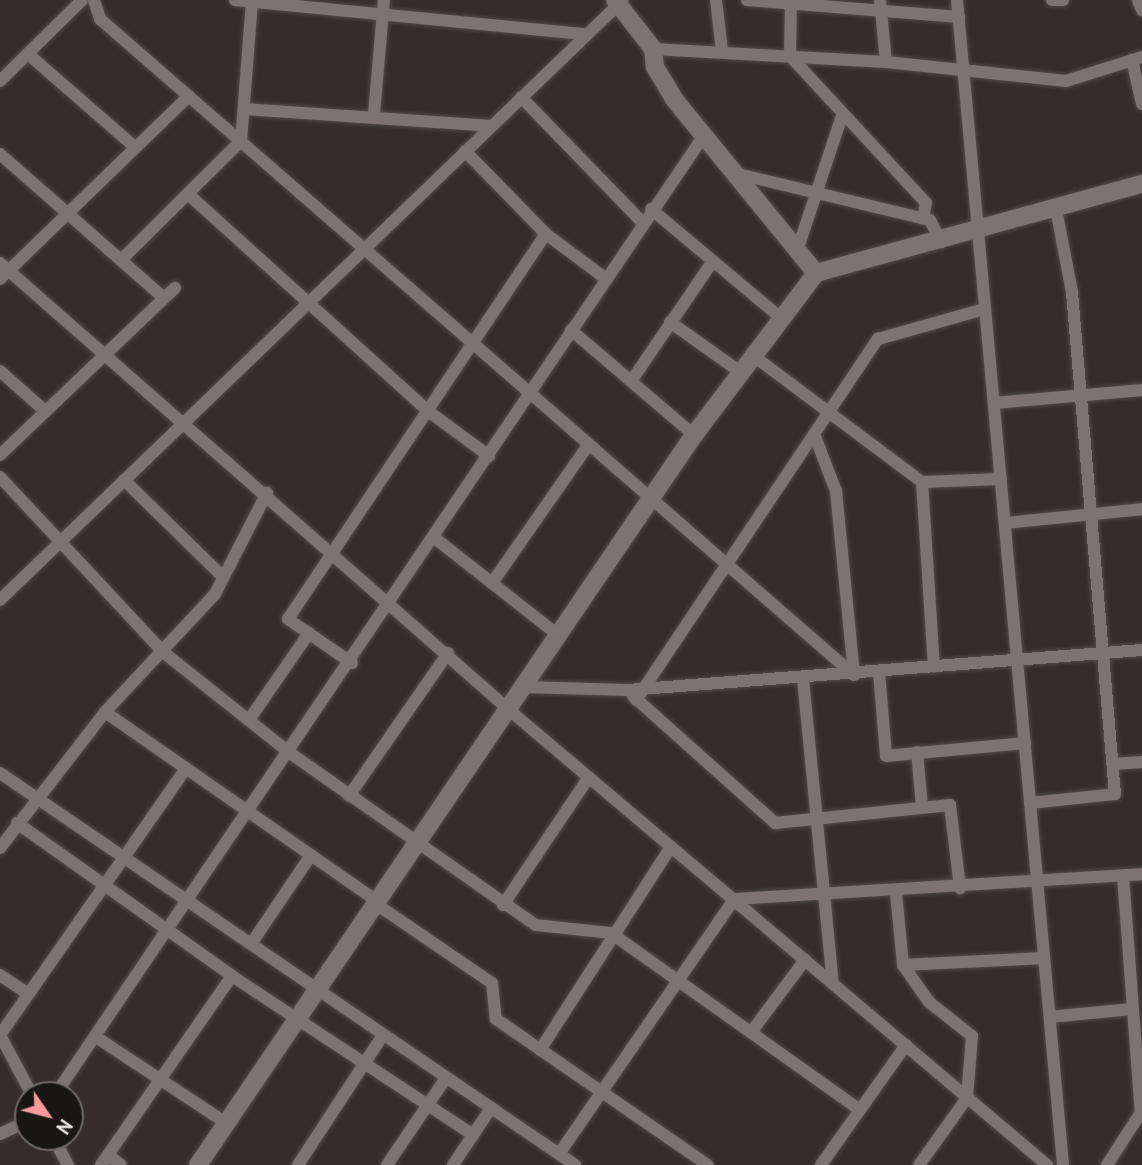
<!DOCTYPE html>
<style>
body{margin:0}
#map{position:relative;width:1142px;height:1165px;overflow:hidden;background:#362c29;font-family:"PT Sans",sans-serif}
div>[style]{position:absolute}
.roads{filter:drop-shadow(0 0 2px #524a47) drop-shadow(0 0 2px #524a47)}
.street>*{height:12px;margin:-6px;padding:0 6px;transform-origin:6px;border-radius:6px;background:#7e736e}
.secondary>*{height:18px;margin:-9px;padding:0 9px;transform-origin:9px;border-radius:9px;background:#7e736e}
span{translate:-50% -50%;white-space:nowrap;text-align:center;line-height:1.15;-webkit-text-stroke:5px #1a1614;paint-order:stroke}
.north{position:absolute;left:14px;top:1081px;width:70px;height:70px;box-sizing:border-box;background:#1a1614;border:2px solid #6c6866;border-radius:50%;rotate:125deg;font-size:19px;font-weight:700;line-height:28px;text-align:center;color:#e8e2e0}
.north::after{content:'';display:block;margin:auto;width:24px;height:32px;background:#f59b9d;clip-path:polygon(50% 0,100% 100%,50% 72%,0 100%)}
</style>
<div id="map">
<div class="roads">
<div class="street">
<i style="left:94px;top:0;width:20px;rotate:72deg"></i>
<i style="left:100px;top:19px;width:999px;rotate:41.02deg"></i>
<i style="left:235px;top:0;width:349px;rotate:5.6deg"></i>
<i style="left:716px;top:0;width:51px;rotate:83.3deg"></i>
<i style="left:747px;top:0;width:213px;rotate:4.6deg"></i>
<i style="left:791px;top:0;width:56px;rotate:91deg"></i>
<i style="left:790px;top:56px;width:200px;rotate:47.2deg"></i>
<i style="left:926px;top:203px;width:16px;rotate:101deg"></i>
<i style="left:880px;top:0;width:62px;rotate:84.5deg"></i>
<i style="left:957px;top:0;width:1170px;rotate:84.8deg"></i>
<i style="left:1052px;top:0;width:11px"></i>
<i style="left:1138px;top:0;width:11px;rotate:68deg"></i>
<i style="left:653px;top:49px;width:233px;rotate:3.2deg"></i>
<i style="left:886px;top:62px;width:181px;rotate:6deg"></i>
<i style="left:1066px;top:81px;width:80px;rotate:-17.5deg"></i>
<i style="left:28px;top:54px;width:142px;rotate:41deg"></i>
<i style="left:1132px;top:60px;width:45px;rotate:77.2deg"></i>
<i style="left:0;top:81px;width:115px;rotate:-44.6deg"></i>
<i style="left:521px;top:97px;width:174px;rotate:45.9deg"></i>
<i style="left:244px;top:109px;width:248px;rotate:3.9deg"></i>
<i style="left:374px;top:114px;width:114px;rotate:-85deg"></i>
<i style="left:465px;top:151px;width:116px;rotate:45.7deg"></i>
<i style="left:546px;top:234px;width:74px;rotate:36.7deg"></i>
<i style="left:0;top:154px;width:218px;rotate:41.3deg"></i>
<i style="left:738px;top:174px;width:197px;rotate:13.5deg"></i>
<i style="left:930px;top:220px;width:25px;rotate:63deg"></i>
<i style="left:188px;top:194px;width:324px;rotate:42.1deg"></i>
<i style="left:428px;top:411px;width:76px;rotate:36.4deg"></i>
<i style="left:651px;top:209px;width:170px;rotate:40deg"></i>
<i style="left:798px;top:248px;width:139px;rotate:-71.6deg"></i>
<i style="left:122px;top:259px;width:168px;rotate:-44.8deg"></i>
<i style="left:241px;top:141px;width:141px;rotate:-85.5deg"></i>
<i style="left:0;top:263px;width:676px;rotate:41.28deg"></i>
<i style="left:508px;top:709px;width:706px;rotate:40.23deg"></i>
<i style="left:0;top:279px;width:263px;rotate:-44.1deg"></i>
<i style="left:670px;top:322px;width:85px;rotate:35.4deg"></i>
<i style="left:571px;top:330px;width:162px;rotate:40.5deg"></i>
<i style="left:751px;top:354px;width:214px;rotate:36.8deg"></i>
<i style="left:922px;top:482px;width:79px;rotate:-2.2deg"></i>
<i style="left:0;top:371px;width:60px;rotate:41.6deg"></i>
<i style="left:632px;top:380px;width:144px;rotate:-55.8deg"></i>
<i style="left:994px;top:403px;width:149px;rotate:-5deg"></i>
<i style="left:814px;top:434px;width:61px;rotate:68.9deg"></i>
<i style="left:836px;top:491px;width:185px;rotate:84.4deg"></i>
<i style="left:0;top:455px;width:242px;rotate:-43.7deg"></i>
<i style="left:0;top:477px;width:239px;rotate:47deg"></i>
<i style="left:163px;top:652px;width:162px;rotate:38.5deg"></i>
<i style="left:290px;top:753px;width:300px;rotate:35deg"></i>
<i style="left:536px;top:925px;width:75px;rotate:6.1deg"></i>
<i style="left:611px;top:933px;width:305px;rotate:35.4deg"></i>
<i style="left:124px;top:480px;width:139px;rotate:44.4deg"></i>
<i style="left:922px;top:482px;width:185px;rotate:86.3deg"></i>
<i style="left:1005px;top:523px;width:138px;rotate:-5.8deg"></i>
<i style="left:436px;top:539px;width:155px;rotate:38.2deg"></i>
<i style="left:492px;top:583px;width:169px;rotate:-55.1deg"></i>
<i style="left:0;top:600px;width:864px;rotate:-43.92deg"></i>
<i style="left:352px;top:663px;width:78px;rotate:-145.5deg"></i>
<i style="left:288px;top:619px;width:463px;rotate:-56.2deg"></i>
<i style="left:879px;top:672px;width:84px;rotate:85.2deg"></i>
<i style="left:886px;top:756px;width:140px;rotate:-5.3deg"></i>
<i style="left:803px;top:679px;width:306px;rotate:84.4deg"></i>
<i style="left:523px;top:687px;width:105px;rotate:1.6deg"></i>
<i style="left:628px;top:690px;width:516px;rotate:-4.45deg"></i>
<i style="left:633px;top:696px;width:191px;rotate:41.8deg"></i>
<i style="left:775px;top:823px;width:176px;rotate:-5.9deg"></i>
<i style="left:950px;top:805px;width:84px;rotate:83.1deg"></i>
<i style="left:636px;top:700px;width:435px;rotate:-56.2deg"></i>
<i style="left:878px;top:339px;width:111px;rotate:-15.7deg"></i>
<i style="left:105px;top:712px;width:331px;rotate:34.8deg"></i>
<i style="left:249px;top:720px;width:106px;rotate:-55.4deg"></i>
<i style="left:917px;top:752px;width:55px;rotate:84.8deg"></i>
<i style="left:1113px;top:764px;width:29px;rotate:-4deg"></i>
<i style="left:0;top:773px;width:696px;rotate:34.28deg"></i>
<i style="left:349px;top:796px;width:174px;rotate:-55.3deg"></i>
<i style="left:1030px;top:803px;width:85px;rotate:-6deg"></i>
<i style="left:1115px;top:794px;width:504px;rotate:-94.9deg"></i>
<i style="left:1072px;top:292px;width:85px;rotate:-100.9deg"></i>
<i style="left:17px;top:823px;width:264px;rotate:35.4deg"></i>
<i style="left:232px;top:976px;width:289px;rotate:33.4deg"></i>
<i style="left:0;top:848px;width:172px;rotate:-52.3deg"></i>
<i style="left:105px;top:712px;width:161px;rotate:-47deg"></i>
<i style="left:215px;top:594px;width:114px;rotate:-62.8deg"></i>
<i style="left:1123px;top:876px;width:238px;rotate:85.7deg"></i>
<i style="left:896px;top:893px;width:72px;rotate:84.4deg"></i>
<i style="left:903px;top:965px;width:45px;rotate:54.9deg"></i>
<i style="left:929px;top:1002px;width:55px;rotate:38.3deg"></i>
<i style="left:972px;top:1036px;width:62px;rotate:94.6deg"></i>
<i style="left:967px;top:1098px;width:82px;rotate:125.6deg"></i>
<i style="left:376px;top:904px;width:140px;rotate:34.3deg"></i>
<i style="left:492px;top:983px;width:36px;rotate:84deg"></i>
<i style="left:496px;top:1019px;width:257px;rotate:34.6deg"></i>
<i style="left:503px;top:905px;width:154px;rotate:-56.1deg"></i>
<i style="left:251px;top:944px;width:107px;rotate:-56deg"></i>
<i style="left:903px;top:965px;width:141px;rotate:-2.8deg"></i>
<i style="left:0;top:975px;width:34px;rotate:34deg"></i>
<i style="left:1050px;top:1017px;width:82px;rotate:-5.6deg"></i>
<i style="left:752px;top:1031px;width:89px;rotate:-53.3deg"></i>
<i style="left:0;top:1035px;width:325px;rotate:-55.1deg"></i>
<i style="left:0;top:1035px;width:68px;rotate:61.9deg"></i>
<i style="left:96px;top:1037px;width:156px;rotate:33.5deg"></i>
<i style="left:540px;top:1050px;width:242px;rotate:-57.2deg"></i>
<i style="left:55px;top:1095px;width:1157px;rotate:-55.93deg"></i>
<i style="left:0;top:1134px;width:31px;rotate:-25deg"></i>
<i style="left:53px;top:1137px;width:32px;rotate:62deg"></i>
<i style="left:559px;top:1154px;width:309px;rotate:-55.5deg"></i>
<i style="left:734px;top:899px;width:409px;rotate:-3.5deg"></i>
<i style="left:108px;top:1155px;width:16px;rotate:38deg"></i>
<i style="left:101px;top:1165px;width:230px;rotate:-55.3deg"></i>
<i style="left:298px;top:1165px;width:155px;rotate:-56.8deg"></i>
<i style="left:387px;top:1165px;width:105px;rotate:-55.9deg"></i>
<i style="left:453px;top:1165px;width:69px;rotate:-56.3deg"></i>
<i style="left:821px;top:1165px;width:147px;rotate:-54.7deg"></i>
<i style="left:1107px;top:1165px;width:64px;rotate:-57.1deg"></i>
</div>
<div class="secondary">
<i style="left:615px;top:0;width:62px;rotate:52.2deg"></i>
<i style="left:653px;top:49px;width:18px;rotate:84deg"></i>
<i style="left:655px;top:67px;width:37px;rotate:59deg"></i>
<i style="left:674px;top:99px;width:225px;rotate:50.8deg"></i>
<i style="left:198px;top:1165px;width:883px;rotate:-55.81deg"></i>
<i style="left:694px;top:435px;width:203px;rotate:-53deg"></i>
<i style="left:816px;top:273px;width:338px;rotate:-15.3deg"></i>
</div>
</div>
<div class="north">N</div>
</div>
